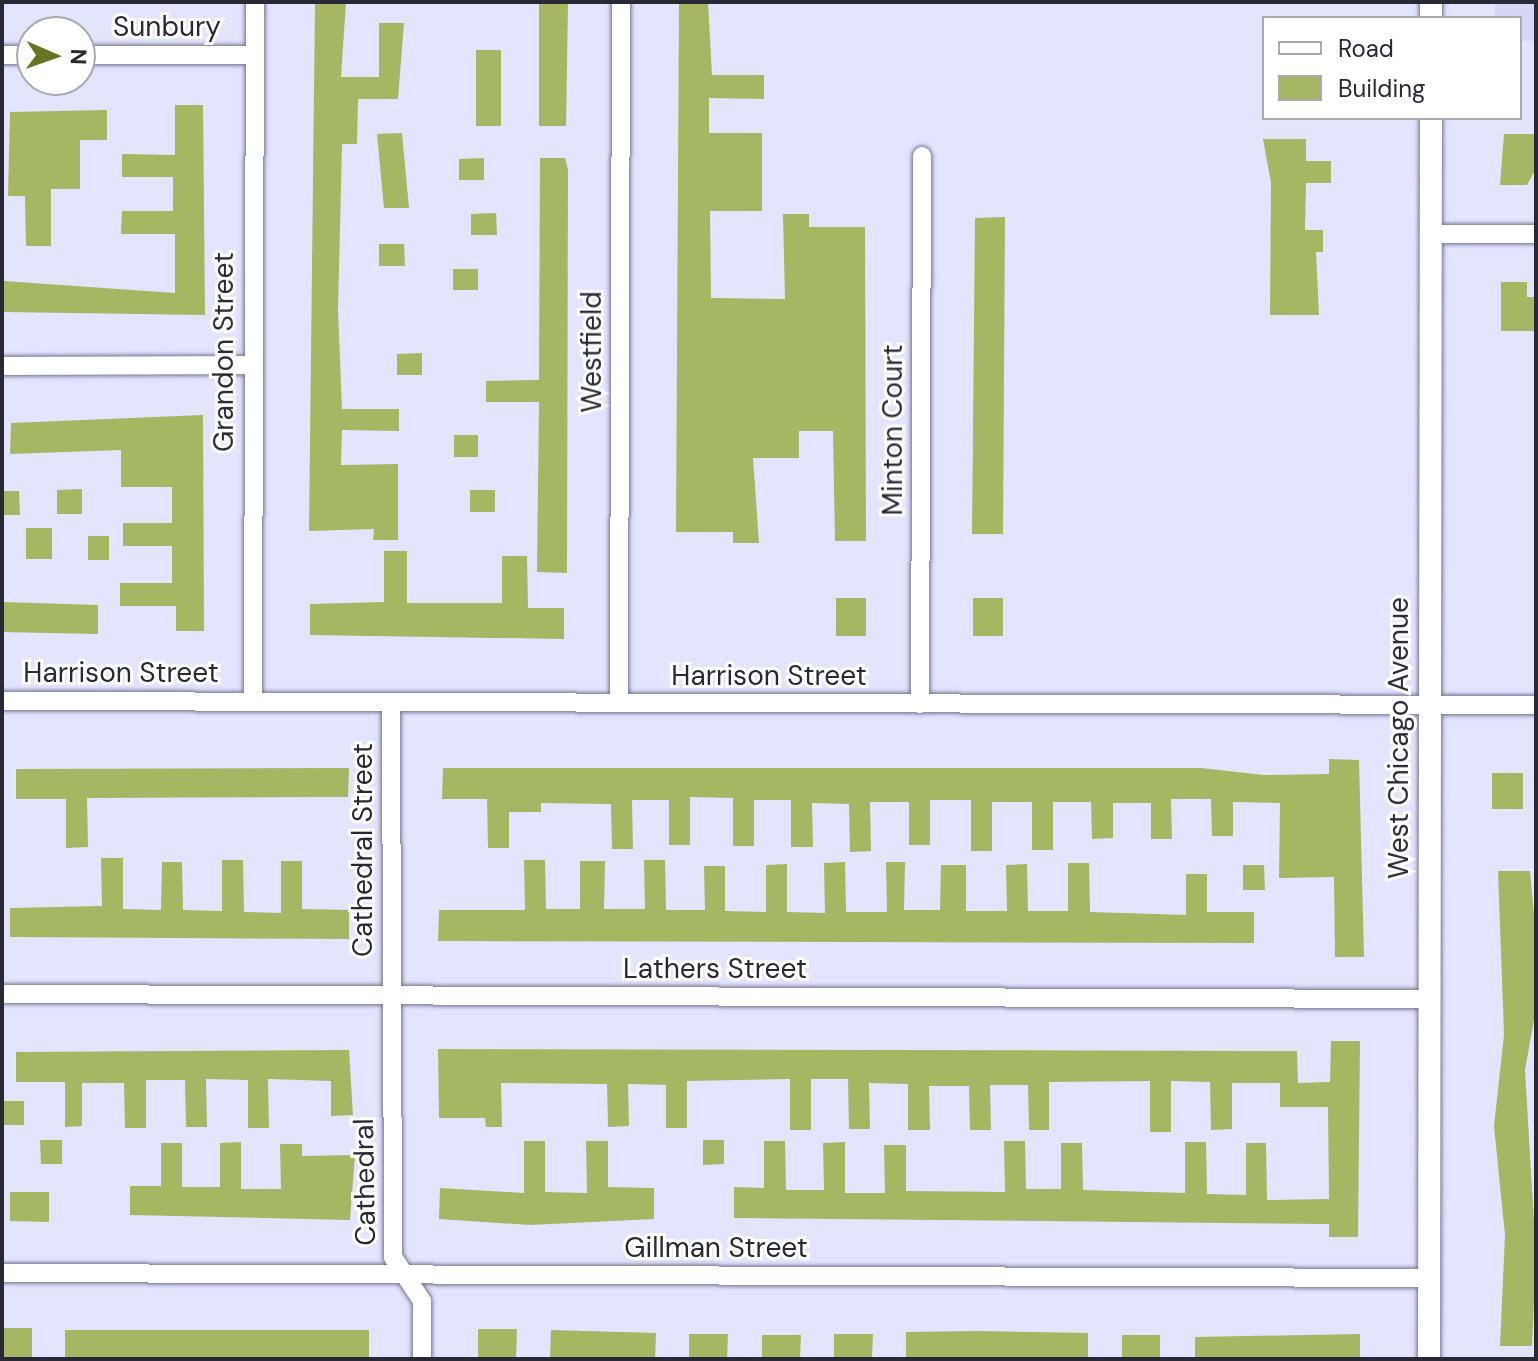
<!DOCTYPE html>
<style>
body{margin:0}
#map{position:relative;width:1538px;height:1361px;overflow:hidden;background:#e3e4fe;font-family:"DM Sans",sans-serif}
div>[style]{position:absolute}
.built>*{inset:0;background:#d6d7f7}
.building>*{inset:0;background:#a5b762}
.roads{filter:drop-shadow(0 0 2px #757692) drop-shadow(0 0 2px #757692)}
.minor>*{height:18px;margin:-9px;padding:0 9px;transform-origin:9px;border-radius:9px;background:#fff}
.tertiary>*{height:22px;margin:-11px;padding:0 11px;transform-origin:11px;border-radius:11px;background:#fff}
span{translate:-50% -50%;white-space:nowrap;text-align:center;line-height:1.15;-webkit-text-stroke:6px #fff;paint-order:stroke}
.street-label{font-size:28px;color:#282935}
.frame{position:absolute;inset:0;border:4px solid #282935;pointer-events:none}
.legend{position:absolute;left:1262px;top:16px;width:260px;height:104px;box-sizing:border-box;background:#fff;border:2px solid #a9a9ae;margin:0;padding:10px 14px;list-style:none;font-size:24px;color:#282935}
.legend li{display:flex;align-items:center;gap:16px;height:40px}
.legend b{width:40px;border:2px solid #a9a9ae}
.north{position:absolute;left:16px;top:16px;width:80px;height:80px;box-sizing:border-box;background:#fff;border:2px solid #a9a9ae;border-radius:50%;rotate:92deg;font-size:22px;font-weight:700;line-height:32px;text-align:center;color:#282935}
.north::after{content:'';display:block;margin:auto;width:28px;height:36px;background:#667522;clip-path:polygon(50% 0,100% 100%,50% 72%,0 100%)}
</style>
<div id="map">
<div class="built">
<i style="clip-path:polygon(1495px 2px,1536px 2px,1536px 41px,1520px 41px,1520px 18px,1495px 18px)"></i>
</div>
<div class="building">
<i style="clip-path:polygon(315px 2px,346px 2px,341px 77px,379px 77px,379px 23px,404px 23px,398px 99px,358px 99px,357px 144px,342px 144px,338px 311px,342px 409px,399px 409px,399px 431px,342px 430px,341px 465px,398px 464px,398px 540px,373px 540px,374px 529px,309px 531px)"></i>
<i style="clip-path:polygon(679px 2px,708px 2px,712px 75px,764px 75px,764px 99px,709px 98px,709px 133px,762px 133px,762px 211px,710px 211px,711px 298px,785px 299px,783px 214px,809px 214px,809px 227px,865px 227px,866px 541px,835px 541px,833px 431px,799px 431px,799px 458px,753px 458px,759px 543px,733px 543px,733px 532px,676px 532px)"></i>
<i style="clip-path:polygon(539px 4px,568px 4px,566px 126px,539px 126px)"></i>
<i style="clip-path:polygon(476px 50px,501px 50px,501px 126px,476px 126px)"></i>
<i style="clip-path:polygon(175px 105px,203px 105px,205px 315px,4px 312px,4px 281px,175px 293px,175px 234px,121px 234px,122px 211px,173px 211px,173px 177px,122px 177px,122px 154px,175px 155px)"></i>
<i style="clip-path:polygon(107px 110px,107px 140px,80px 140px,80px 189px,51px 189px,51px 246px,26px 246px,25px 196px,8px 196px,10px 112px)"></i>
<i style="clip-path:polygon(402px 133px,409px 208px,384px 208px,377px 134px)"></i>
<i style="clip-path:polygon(1504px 134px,1536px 134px,1536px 169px,1527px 185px,1500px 185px)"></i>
<i style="clip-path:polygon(1263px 139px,1306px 139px,1306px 161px,1331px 161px,1331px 183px,1306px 183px,1305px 230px,1323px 230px,1323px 252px,1316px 252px,1319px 315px,1270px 315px,1271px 183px)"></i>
<i style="clip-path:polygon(484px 158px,484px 180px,459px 180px,459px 159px)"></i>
<i style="clip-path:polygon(540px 158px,565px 158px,568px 170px,567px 573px,537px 572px,539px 402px,486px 402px,486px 381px,539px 380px)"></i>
<i style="clip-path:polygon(496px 213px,497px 235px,471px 235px,471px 214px)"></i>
<i style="clip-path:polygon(1005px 217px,1003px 534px,972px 534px,975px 218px)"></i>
<i style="clip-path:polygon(379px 244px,404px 244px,405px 266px,379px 266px)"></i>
<i style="clip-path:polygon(453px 269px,478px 269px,478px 290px,453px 290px)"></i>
<i style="clip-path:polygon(1501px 282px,1527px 282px,1527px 297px,1536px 297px,1536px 331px,1501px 331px)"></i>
<i style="clip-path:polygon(422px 353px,422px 375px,397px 375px,397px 354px)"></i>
<i style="clip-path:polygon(203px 415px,204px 631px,176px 631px,176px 606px,120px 606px,120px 583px,172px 583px,172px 546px,123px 546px,123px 523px,172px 523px,172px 487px,121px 487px,121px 450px,10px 454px,11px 423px)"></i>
<i style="clip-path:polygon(454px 435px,478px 435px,478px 457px,454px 457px)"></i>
<i style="clip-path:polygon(82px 489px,82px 514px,57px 514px,57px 490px)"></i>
<i style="clip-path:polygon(470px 490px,495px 490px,495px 512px,470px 512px)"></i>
<i style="clip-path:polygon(2px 491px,19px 491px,20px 515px,2px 515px)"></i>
<i style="clip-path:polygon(26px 528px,52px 528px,52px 559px,26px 559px)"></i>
<i style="clip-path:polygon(88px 536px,109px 536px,109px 560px,88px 560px)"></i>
<i style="clip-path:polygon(384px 551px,407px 551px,407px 603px,502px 603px,502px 556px,527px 556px,528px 608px,564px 608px,564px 639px,310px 635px,310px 604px,384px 602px)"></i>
<i style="clip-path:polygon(836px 598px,866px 598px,866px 636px,836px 636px)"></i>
<i style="clip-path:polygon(973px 598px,1003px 598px,1003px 636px,973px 636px)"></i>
<i style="clip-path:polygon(3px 602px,98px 605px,98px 634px,2px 632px)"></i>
<i style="clip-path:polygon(1329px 759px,1359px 760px,1364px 957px,1335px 957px,1334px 877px,1279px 878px,1280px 803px,1233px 802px,1233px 836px,1212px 836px,1211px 799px,1171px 799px,1172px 839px,1151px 839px,1151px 803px,1113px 803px,1113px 838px,1092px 839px,1091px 802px,1053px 802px,1053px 850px,1032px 850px,1032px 802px,992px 802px,992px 851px,971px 851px,971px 800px,930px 800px,930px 845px,909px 845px,909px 802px,870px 802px,871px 851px,850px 852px,849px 804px,812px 803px,813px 847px,791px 847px,791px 800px,754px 800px,754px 846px,733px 846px,733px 798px,690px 797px,690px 845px,669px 845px,669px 800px,632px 800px,633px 849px,612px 849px,611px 804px,541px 803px,541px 812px,509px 812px,509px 848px,488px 848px,487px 799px,442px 799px,443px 768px,1201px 768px,1264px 775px,1329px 774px)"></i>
<i style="clip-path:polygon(349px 768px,348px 797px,87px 798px,88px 847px,66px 848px,66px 799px,16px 799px,16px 769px)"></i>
<i style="clip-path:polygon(1492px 773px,1523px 773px,1523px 809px,1492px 809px)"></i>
<i style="clip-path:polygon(101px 858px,123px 858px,123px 909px,161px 910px,162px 862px,182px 862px,183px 910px,222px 911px,222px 860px,243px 860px,244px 912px,281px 913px,281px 861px,302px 861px,302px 909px,349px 910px,349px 939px,10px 937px,10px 908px,102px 906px)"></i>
<i style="clip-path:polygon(524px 860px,545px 860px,546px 909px,580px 909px,580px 861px,605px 861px,604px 909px,645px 909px,644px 860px,665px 860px,666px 910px,705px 910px,704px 866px,725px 866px,725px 911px,766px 912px,766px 865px,787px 864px,787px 912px,825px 913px,824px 863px,845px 862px,846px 912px,887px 912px,886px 862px,905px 862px,904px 910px,940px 910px,941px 865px,966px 865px,966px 911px,1007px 911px,1006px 865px,1027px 864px,1028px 911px,1068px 911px,1068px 863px,1089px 863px,1090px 912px,1186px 915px,1186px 874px,1207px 874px,1207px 912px,1254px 912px,1254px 943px,438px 941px,439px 910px,525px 910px)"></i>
<i style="clip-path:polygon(1243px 865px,1264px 865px,1265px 890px,1243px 890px)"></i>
<i style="clip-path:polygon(1498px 871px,1530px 871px,1535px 926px,1535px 1014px,1525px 1070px,1536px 1256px,1532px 1346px,1500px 1346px,1505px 1235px,1494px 1126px,1504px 1035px)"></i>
<i style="clip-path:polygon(1331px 1041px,1360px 1041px,1358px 1237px,1329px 1237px,1329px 1224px,734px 1218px,734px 1187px,764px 1188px,764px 1141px,785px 1141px,786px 1190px,824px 1190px,823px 1143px,845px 1142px,845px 1193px,885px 1193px,884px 1145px,906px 1145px,906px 1191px,1005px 1192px,1004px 1141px,1025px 1141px,1026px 1189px,1061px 1189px,1061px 1143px,1082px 1143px,1083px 1190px,1185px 1193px,1185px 1142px,1206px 1142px,1207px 1194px,1246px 1195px,1246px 1143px,1266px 1143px,1267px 1200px,1329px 1199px,1328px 1107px,1280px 1107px,1280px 1083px,1232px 1083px,1232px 1129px,1211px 1130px,1210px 1082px,1171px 1081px,1171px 1132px,1150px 1132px,1150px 1081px,1049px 1082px,1049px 1130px,1029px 1130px,1028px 1085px,990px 1085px,991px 1130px,970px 1130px,969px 1086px,929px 1086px,930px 1130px,908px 1130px,908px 1084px,869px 1083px,870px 1129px,849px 1129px,848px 1079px,811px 1079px,811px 1130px,790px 1130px,790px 1079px,687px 1081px,687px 1128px,666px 1128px,666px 1085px,628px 1084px,629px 1126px,608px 1127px,607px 1084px,501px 1083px,502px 1127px,486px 1127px,485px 1118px,439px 1118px,438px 1049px,1297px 1051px,1298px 1083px,1330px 1082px)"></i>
<i style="clip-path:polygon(349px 1050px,353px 1115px,331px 1116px,331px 1081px,268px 1079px,269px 1128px,248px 1128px,248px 1080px,206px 1079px,207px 1127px,186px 1127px,185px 1080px,146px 1080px,146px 1128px,125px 1128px,124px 1083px,82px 1083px,82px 1126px,65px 1127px,65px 1082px,16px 1082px,16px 1052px)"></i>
<i style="clip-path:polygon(3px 1101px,24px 1101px,24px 1125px,3px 1125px)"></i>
<i style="clip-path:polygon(40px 1140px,62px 1140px,62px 1164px,41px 1164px)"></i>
<i style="clip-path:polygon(703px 1140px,724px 1140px,724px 1164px,703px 1165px)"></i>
<i style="clip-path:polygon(524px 1141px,545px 1141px,545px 1192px,587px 1193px,586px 1141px,608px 1141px,608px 1187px,654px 1188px,654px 1219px,530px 1225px,439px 1219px,440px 1188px,524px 1193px)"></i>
<i style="clip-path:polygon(241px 1142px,241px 1189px,281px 1189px,280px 1144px,302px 1144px,302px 1156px,355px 1155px,350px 1220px,130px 1215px,130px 1186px,161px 1186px,161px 1143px,182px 1143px,182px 1187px,220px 1187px,220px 1143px)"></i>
<i style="clip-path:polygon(10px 1192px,49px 1192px,49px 1222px,10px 1221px)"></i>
<i style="clip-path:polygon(2px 1328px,32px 1328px,32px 1357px,2px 1358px)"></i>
<i style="clip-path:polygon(478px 1329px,517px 1329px,516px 1359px,478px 1359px)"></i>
<i style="clip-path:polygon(65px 1330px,369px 1330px,369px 1359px,65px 1359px)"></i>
<i style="clip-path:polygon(551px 1330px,656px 1333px,655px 1359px,550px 1359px)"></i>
<i style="clip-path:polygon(978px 1331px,1088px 1333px,1088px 1359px,906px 1359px,906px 1332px)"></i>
<i style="clip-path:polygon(689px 1334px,728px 1334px,727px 1359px,689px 1359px)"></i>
<i style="clip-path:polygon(834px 1334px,873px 1334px,872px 1359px,834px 1359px)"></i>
<i style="clip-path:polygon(1360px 1334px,1360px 1359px,1195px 1359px,1195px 1337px)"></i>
<i style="clip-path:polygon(762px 1335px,801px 1335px,800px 1359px,762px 1359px)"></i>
<i style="clip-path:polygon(1122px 1335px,1160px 1335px,1160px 1359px,1122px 1359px)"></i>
</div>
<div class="roads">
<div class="minor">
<i style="left:2px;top:55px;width:30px"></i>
<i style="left:80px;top:55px;width:174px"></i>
<i style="left:1432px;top:234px;width:104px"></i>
<i style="left:2px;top:366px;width:250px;rotate:-0.2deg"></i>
<i style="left:2px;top:701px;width:1534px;rotate:0.15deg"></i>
<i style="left:253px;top:702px;width:700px;rotate:-89.84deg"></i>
<i style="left:391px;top:703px;width:554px;rotate:89.79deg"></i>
<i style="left:393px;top:1257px;width:53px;rotate:56.6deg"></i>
<i style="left:422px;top:1301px;width:58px;rotate:90deg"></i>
<i style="left:619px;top:703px;width:701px;rotate:-89.84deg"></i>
<i style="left:920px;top:704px;width:548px;rotate:-89.79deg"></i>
<i style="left:2px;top:994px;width:1427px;rotate:0.2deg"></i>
<i style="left:2px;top:1273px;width:1427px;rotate:0.2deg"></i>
</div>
<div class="tertiary">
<i style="left:1431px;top:2px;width:16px;rotate:90deg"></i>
<i style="left:1429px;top:1359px;width:1241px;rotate:-89.91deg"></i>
</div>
</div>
<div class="street-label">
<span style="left:167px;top:27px">Sunbury</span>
<span style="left:224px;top:352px;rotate:-90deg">Grandon Street</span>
<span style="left:592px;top:352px;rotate:-90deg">Westfield</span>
<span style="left:893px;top:430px;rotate:-90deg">Minton Court</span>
<span style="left:121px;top:673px">Harrison Street</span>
<span style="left:769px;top:676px">Harrison Street</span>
<span style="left:1399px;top:738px;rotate:-90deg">West Chicago Avenue</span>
<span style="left:363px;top:850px;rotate:-90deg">Cathedral Street</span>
<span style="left:715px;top:969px">Lathers Street</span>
<span style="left:365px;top:1182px;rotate:-91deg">Cathedral</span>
<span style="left:716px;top:1248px">Gillman Street</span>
</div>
<div class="frame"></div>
<ul class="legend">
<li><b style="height:10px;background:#fff"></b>Road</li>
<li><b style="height:22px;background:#a5b762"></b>Building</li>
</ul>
<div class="north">N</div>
</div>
